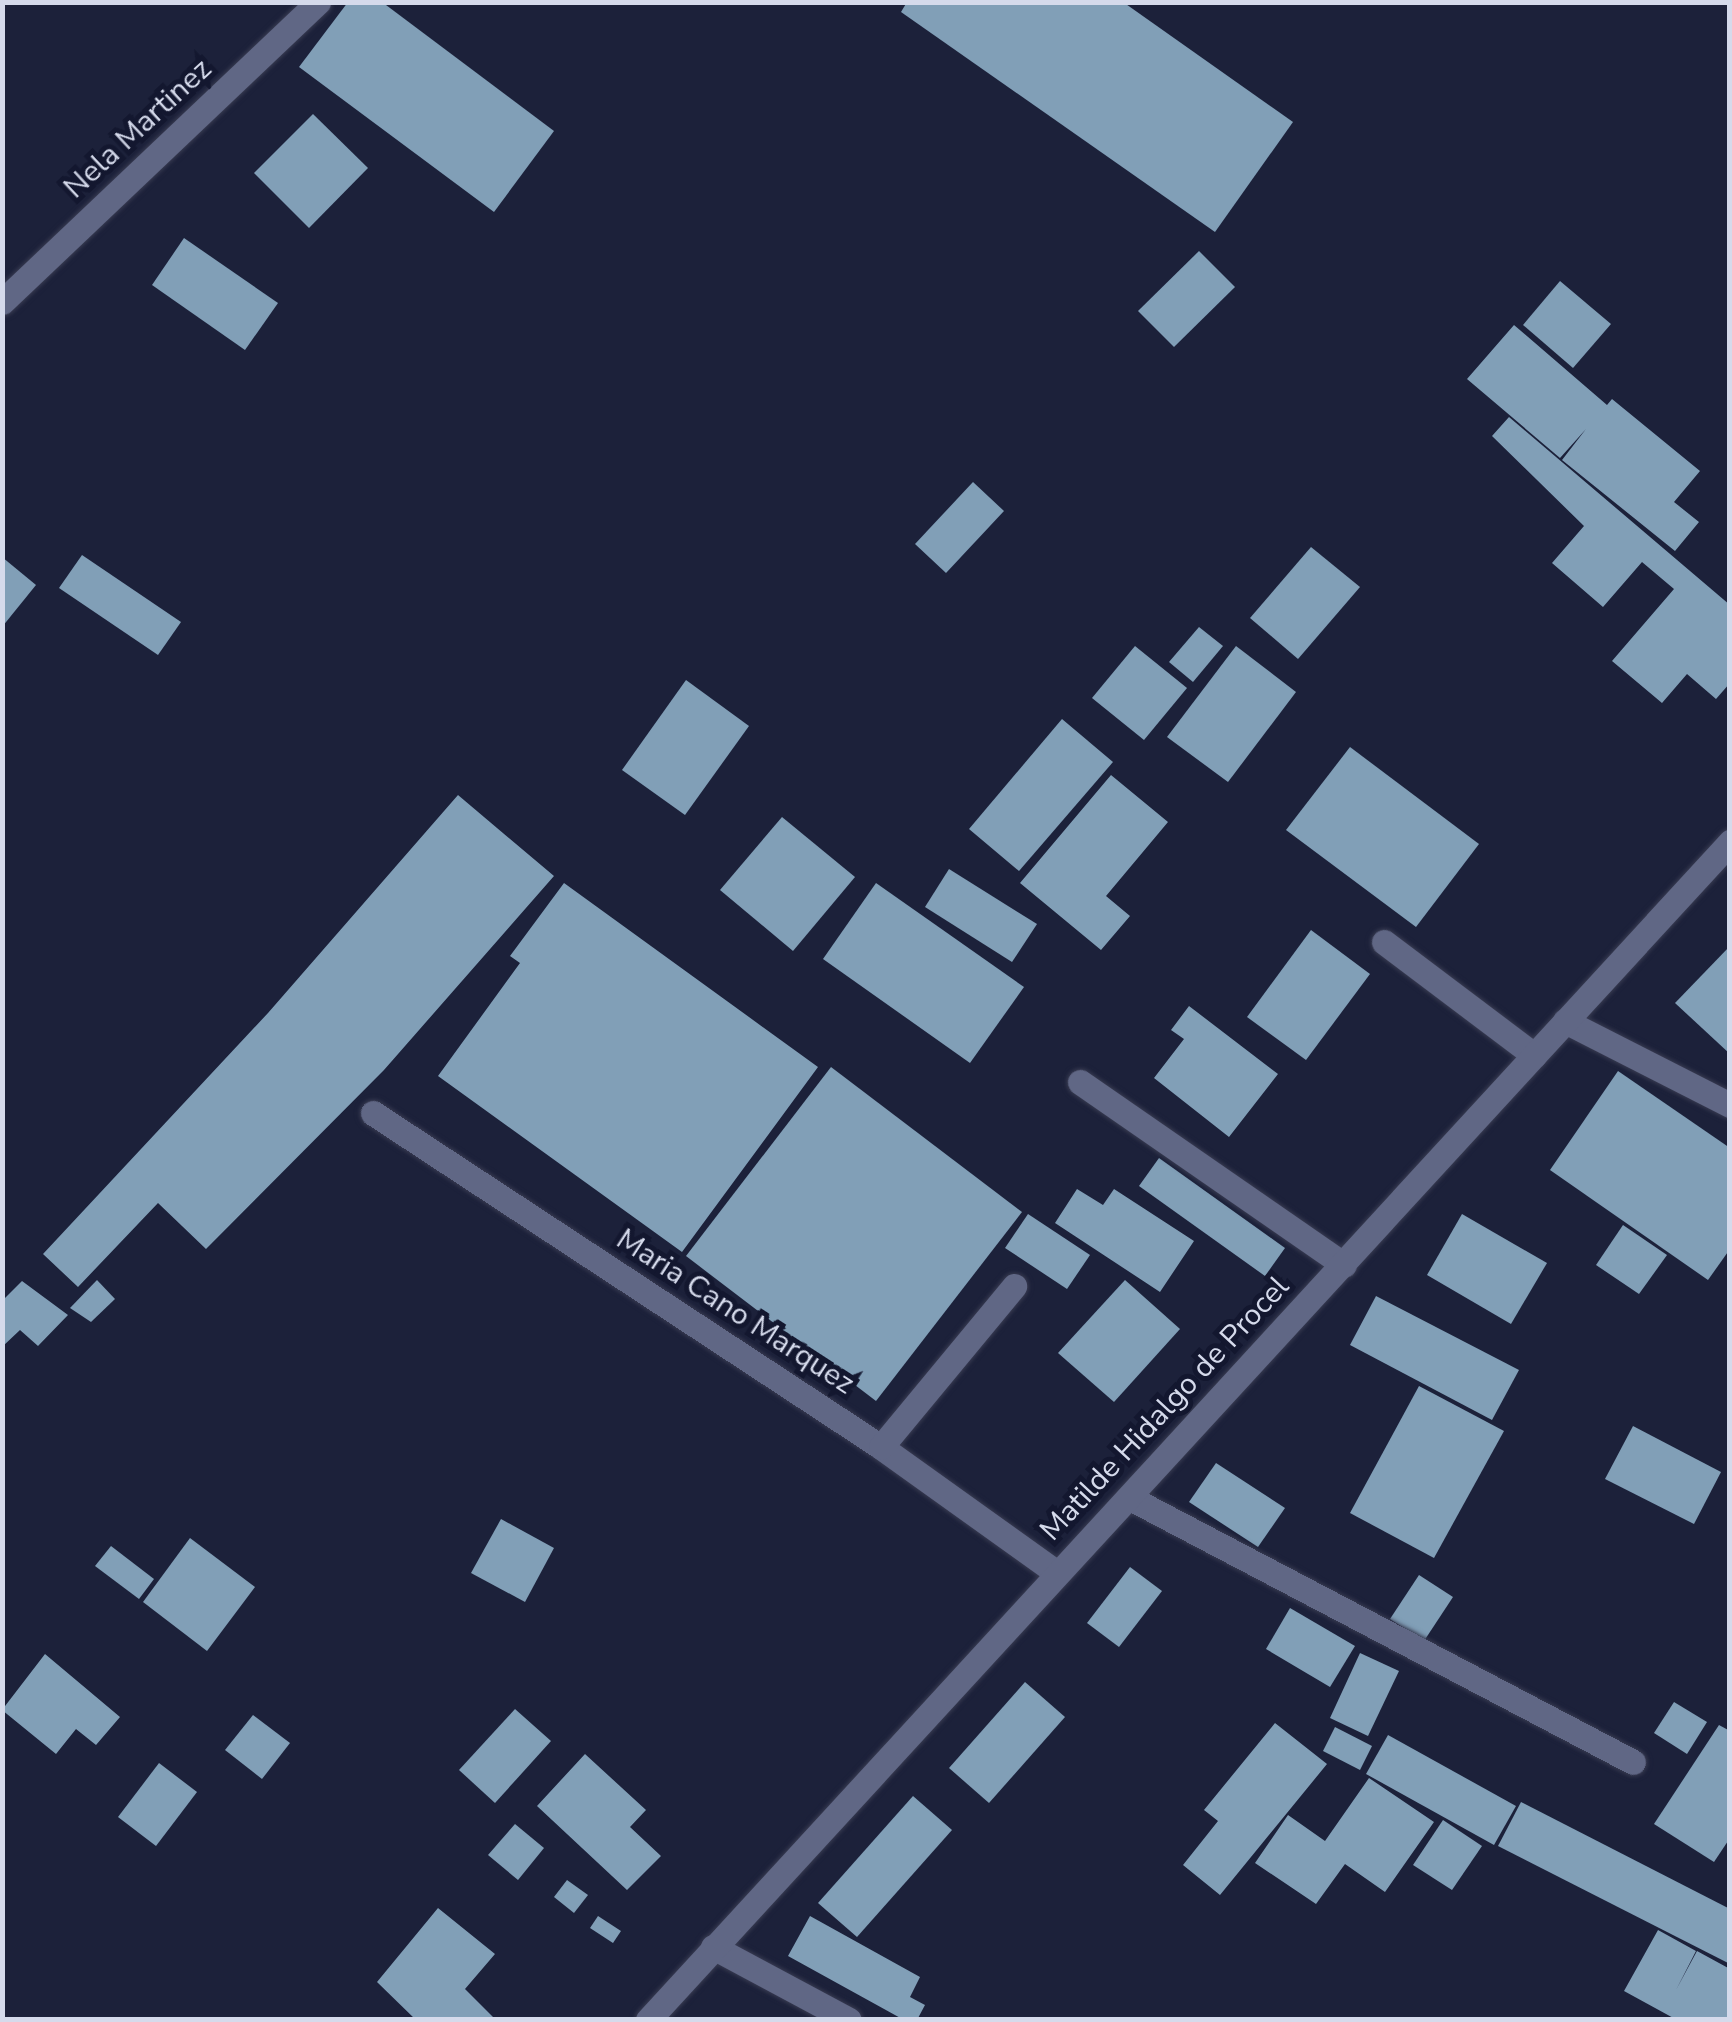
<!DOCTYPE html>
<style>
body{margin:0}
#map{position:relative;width:1732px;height:2022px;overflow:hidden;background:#1c213a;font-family:"Nunito Sans",sans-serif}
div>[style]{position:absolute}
.building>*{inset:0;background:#819fb7}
.roads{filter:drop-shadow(0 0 2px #383b51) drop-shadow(0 0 2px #383b51)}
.service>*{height:25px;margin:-12.5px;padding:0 12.5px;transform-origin:12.5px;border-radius:12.5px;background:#606785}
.minor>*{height:25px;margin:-12.5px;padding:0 12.5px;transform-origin:12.5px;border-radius:12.5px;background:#606785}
span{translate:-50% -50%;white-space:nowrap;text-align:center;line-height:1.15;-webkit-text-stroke:10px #13172f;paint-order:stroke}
.street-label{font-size:30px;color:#d5daeb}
.frame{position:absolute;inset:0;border:5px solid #d5daeb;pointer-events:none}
</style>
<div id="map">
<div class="building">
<i style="clip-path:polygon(348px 2px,382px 2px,554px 131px,494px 212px,299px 67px)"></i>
<i style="clip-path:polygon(907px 2px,1123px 2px,1293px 122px,1215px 232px,901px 12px)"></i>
<i style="clip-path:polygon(313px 114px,368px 168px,309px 228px,254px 173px)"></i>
<i style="clip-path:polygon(184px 238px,278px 303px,245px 350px,152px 285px)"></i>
<i style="clip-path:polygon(1199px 251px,1235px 287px,1174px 347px,1138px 311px)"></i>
<i style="clip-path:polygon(1560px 281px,1611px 324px,1573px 368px,1523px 325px)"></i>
<i style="clip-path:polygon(1514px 325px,1607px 405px,1612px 399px,1700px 471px,1674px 502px,1699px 522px,1675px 551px,1562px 460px,1586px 429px,1560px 458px,1467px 379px)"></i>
<i style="clip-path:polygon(1509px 417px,1730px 605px,1730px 683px,1716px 699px,1687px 674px,1662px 703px,1612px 661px,1674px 589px,1642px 562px,1603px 607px,1552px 563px,1584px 526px,1492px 436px)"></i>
<i style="clip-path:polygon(973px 482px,1004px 511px,946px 573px,915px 544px)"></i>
<i style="clip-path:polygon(1311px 547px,1360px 587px,1298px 659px,1250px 618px)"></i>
<i style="clip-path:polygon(82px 555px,181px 622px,158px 655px,59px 588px)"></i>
<i style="clip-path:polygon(2px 557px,36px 585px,2px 627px)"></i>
<i style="clip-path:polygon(1199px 627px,1223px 646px,1193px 682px,1169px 662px)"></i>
<i style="clip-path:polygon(1135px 646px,1187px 688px,1144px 740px,1092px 698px)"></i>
<i style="clip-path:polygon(1236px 646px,1296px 692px,1228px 782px,1167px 737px)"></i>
<i style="clip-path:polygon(686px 680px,749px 726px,685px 815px,622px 770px)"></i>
<i style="clip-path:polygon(1062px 719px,1113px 762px,1019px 871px,969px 829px)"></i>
<i style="clip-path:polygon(1350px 747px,1479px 844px,1416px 927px,1286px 830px)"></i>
<i style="clip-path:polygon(1111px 775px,1168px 822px,1106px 896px,1130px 916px,1101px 950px,1020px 883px)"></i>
<i style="clip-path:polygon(458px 795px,554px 876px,384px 1070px,206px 1249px,158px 1203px,78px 1287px,43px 1254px,268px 1013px)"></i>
<i style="clip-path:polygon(782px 817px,855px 877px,793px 951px,720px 890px)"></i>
<i style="clip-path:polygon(949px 869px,1037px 924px,1012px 962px,925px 907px)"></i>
<i style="clip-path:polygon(564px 883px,818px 1067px,682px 1252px,438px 1076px,520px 963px,510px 956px)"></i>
<i style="clip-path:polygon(876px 883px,1024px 987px,970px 1063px,823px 959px)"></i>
<i style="clip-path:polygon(1311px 930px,1370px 974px,1306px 1060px,1247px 1017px)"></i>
<i style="clip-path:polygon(1730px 946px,1730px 1054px,1675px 1003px)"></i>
<i style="clip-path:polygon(1189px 1006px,1278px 1074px,1229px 1137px,1154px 1078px,1184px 1039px,1171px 1030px)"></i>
<i style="clip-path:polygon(831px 1067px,1022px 1212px,876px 1401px,686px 1256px)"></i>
<i style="clip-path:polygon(1618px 1071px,1730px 1148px,1730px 1249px,1708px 1280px,1550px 1170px)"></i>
<i style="clip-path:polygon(1159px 1158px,1285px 1248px,1265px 1276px,1139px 1186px)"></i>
<i style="clip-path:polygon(1077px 1189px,1103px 1205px,1114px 1189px,1194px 1241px,1160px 1292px,1055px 1223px)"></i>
<i style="clip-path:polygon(1028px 1214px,1090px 1255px,1067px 1289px,1005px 1248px)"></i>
<i style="clip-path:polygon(1462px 1214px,1547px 1263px,1511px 1324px,1427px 1275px)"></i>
<i style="clip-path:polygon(1623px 1225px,1667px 1255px,1639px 1294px,1596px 1265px)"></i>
<i style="clip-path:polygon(97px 1280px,115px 1299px,91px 1322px,70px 1308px)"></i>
<i style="clip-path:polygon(1125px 1280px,1180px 1329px,1114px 1402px,1058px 1353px)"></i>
<i style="clip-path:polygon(22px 1281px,68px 1315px,38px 1346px,20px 1330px,2px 1347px,2px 1301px)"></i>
<i style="clip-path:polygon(1376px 1296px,1519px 1370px,1492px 1420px,1350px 1345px)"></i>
<i style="clip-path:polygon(1419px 1386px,1504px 1431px,1434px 1558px,1350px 1513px)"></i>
<i style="clip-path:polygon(1633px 1426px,1721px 1472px,1694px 1524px,1605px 1479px)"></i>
<i style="clip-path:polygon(1216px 1463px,1285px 1508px,1258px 1547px,1189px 1502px)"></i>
<i style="clip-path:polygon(501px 1519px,554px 1548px,525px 1602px,471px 1573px)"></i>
<i style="clip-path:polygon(190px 1538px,255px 1587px,207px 1651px,143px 1602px)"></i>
<i style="clip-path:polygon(111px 1546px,154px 1579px,139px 1599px,95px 1566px)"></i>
<i style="clip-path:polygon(1130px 1567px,1162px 1591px,1119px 1647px,1087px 1623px)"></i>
<i style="clip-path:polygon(1419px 1575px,1453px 1597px,1424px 1641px,1390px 1619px)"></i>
<i style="clip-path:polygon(1290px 1608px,1355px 1646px,1330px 1687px,1266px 1649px)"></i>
<i style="clip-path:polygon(1360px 1653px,1399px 1671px,1368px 1736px,1330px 1718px)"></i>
<i style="clip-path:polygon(45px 1654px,120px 1717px,96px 1745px,76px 1729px,56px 1754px,2px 1710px)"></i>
<i style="clip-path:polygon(1025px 1682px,1065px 1717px,989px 1803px,949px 1768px)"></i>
<i style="clip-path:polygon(1674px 1702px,1707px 1722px,1687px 1754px,1654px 1733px)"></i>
<i style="clip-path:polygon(515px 1709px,551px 1741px,495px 1803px,459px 1770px)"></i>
<i style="clip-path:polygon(253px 1715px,290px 1743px,262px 1779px,225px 1750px)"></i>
<i style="clip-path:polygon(1275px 1723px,1327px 1764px,1220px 1895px,1183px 1865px,1218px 1821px,1204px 1810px)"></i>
<i style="clip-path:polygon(1719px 1725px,1730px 1731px,1730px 1838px,1714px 1862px,1654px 1824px)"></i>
<i style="clip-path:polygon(1335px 1727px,1372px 1746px,1360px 1770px,1323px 1751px)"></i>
<i style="clip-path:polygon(1388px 1735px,1516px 1806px,1494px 1845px,1366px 1774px)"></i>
<i style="clip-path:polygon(585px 1754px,646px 1810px,630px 1827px,661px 1856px,627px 1890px,537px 1806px)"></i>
<i style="clip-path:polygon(159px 1763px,197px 1792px,156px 1846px,118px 1817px)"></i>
<i style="clip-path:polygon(1369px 1778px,1434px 1822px,1385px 1892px,1345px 1864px,1316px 1904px,1255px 1863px,1288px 1815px,1325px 1841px)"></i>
<i style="clip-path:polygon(913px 1796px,952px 1830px,857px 1937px,818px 1903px)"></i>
<i style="clip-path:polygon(1521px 1802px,1730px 1909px,1730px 1964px,1498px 1846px)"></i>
<i style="clip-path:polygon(1443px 1820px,1482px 1846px,1452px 1890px,1413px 1865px)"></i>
<i style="clip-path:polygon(515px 1824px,544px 1848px,518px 1880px,488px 1855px)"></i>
<i style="clip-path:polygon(567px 1880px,588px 1895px,574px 1913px,554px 1897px)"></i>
<i style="clip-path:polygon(438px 1908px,495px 1954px,465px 1989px,496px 2020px,416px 2020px,377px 1982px)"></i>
<i style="clip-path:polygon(598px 1916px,621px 1931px,613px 1943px,590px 1928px)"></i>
<i style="clip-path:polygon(810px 1916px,920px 1977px,910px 1997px,925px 2005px,917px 2020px,904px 2020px,788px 1956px)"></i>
<i style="clip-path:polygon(1658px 1930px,1696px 1951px,1676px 1990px,1697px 1951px,1730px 1969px,1730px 2020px,1677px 2020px,1624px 1991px)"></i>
</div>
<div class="roads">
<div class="service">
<i style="left:1384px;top:942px;width:188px;rotate:37deg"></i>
<i style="left:1080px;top:1082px;width:321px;rotate:34.7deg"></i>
<i style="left:373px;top:1113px;width:608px;rotate:33.32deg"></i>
<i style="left:881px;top:1447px;width:216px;rotate:35.6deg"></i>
<i style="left:881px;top:1447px;width:209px;rotate:-50.4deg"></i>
<i style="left:1130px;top:1498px;width:568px;rotate:27.69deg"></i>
</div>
<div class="minor">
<i style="left:2px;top:302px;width:436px;rotate:-43.5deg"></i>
<i style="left:1565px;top:1021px;width:185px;rotate:27deg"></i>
<i style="left:713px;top:1947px;width:154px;rotate:28.2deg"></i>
<i style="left:648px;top:2020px;width:1600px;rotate:-47.43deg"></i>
</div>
</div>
<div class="street-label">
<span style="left:138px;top:129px;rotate:-43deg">Nela Martinez</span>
<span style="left:735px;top:1312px;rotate:33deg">Maria Cano Marquez</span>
<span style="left:1165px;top:1409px;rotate:-47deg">Matilde Hidalgo de Procel</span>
</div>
<div class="frame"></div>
</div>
